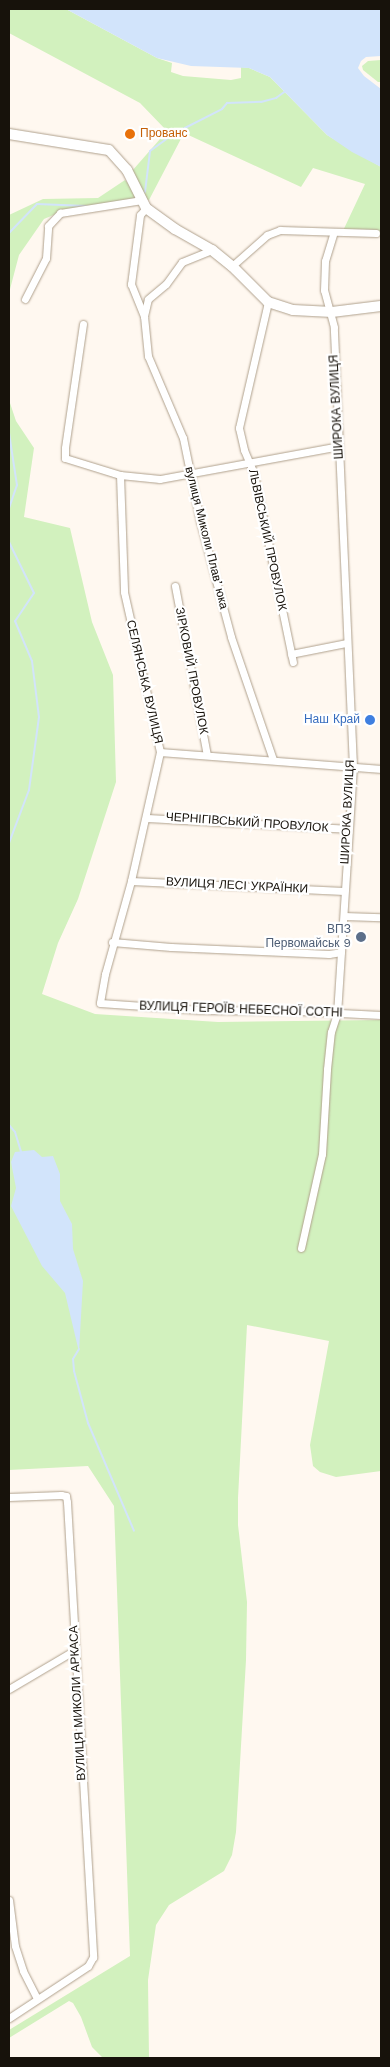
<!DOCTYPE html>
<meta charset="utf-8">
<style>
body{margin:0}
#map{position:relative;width:390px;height:2067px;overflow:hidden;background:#fff8f0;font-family:"Work Sans",sans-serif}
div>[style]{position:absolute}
.green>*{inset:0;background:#d2f1be}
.water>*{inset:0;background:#d2e4fb}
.stream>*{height:2px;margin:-1px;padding:0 1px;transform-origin:1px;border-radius:1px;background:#d2e4fb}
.roads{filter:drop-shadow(0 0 1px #b0a18d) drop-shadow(0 0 1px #b0a18d)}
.street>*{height:7px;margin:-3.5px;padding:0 3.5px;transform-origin:3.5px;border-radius:3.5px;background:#fff}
.secondary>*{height:10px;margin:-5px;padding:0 5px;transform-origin:5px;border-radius:5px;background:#fff}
.dots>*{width:14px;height:14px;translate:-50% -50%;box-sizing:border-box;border:2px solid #fff;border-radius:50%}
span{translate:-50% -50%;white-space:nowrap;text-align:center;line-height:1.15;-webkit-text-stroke:4.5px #fff;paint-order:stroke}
.food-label{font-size:12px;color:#c56008}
.left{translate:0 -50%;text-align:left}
.street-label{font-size:12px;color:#17120b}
.shop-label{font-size:12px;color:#366cbe}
.right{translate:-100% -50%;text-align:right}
.service-label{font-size:12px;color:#4e5e75}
.frame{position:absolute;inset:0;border:10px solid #17120b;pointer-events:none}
</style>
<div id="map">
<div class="green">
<i style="clip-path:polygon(9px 9px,66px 9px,157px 58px,172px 63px,171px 72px,183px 76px,231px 80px,241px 78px,241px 67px,249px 68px,270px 77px,327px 135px,381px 167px,381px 236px,341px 235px,365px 184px,313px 168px,301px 187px,184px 133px,149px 200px,146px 201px,132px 171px,167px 131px,140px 103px,9px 33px)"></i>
<i style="clip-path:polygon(381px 60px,381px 82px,378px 82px,363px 70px,362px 66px,368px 61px)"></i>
<i style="clip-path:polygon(125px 180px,134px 189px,138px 202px,63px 211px,44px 219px,19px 255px,9px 293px,9px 215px,43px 199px,98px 198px)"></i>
<i style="clip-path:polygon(9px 400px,16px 421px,34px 448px,24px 517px,70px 528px,92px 622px,113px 675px,116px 782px,78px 899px,58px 943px,42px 994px,95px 1014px,218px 1022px,381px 1020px,381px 1471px,336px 1477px,320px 1472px,313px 1466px,310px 1445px,329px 1341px,247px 1325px,238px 1498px,238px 1525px,247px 1602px,246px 1660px,236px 1832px,232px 1855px,224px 1871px,169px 1905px,156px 1925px,148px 1980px,149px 2058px,103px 2058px,92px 2047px,81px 2017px,73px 2003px,69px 2001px,9px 2038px,9px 2030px,130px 1956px,114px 1506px,88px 1466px,9px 1470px)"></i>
</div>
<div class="water">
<i style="clip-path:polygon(66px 9px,381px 9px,381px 56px,366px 57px,361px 61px,358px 68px,364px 76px,381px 89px,381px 167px,352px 152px,327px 135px,270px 77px,249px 68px,191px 66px,157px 58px)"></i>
<i style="clip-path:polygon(34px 1150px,42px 1157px,53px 1156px,60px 1174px,60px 1201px,72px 1224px,73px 1249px,83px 1281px,79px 1352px,65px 1293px,42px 1266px,11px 1206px,16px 1188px,11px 1162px,15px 1152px)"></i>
</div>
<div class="stream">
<i style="left:145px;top:192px;width:41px;rotate:-83deg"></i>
<i style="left:150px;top:151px;width:29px;rotate:-36deg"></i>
<i style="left:173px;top:134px;width:55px;rotate:-27deg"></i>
<i style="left:222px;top:109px;width:8px;rotate:-50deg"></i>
<i style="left:227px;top:103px;width:34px;rotate:-2deg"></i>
<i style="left:261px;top:102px;width:16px;rotate:-15deg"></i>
<i style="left:276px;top:98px;width:14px;rotate:-36deg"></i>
<i style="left:9px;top:233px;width:40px;rotate:-46deg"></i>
<i style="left:37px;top:204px;width:49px;rotate:2.3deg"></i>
<i style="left:9px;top:433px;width:53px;rotate:81.3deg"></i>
<i style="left:17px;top:485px;width:24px;rotate:109deg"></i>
<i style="left:9px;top:542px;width:57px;rotate:63.9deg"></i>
<i style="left:34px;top:593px;width:34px;rotate:124deg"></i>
<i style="left:15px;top:621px;width:43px;rotate:67deg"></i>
<i style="left:32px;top:661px;width:56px;rotate:82.9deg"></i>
<i style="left:39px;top:717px;width:74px;rotate:97.8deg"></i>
<i style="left:29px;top:790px;width:57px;rotate:110.7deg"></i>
<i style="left:9px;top:1125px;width:9px;rotate:49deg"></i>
<i style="left:15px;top:1132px;width:21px;rotate:73deg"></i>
<i style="left:79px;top:1349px;width:12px;rotate:121deg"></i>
<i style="left:73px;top:1359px;width:12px;rotate:85deg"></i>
<i style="left:74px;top:1371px;width:54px;rotate:74.9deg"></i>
<i style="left:88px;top:1423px;width:117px;rotate:66.9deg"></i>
</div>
<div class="roads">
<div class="street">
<i style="left:146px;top:208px;width:9px;rotate:131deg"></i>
<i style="left:140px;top:215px;width:70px;rotate:97.4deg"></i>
<i style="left:131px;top:284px;width:35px;rotate:68deg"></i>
<i style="left:144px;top:316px;width:40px;rotate:84.3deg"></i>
<i style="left:148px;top:356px;width:89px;rotate:66.9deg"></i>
<i style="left:183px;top:438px;width:85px;rotate:78.4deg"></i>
<i style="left:200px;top:521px;width:120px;rotate:75deg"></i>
<i style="left:231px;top:637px;width:130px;rotate:71.1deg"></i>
<i style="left:232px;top:266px;width:47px;rotate:-41.5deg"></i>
<i style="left:267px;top:235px;width:14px;rotate:-21deg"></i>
<i style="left:280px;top:230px;width:96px;rotate:1.8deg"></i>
<i style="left:25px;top:299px;width:46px;rotate:-62.9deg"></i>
<i style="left:46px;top:258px;width:32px;rotate:-86deg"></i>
<i style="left:48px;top:226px;width:18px;rotate:-47deg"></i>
<i style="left:60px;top:213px;width:83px;rotate:-9deg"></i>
<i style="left:268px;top:302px;width:129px;rotate:103deg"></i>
<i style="left:239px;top:428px;width:23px;rotate:77deg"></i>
<i style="left:244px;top:450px;width:26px;rotate:67deg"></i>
<i style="left:254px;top:474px;width:192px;rotate:78.3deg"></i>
<i style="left:144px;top:316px;width:17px;rotate:-77deg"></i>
<i style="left:148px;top:299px;width:23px;rotate:-40deg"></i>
<i style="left:166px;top:284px;width:27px;rotate:-54deg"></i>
<i style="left:182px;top:262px;width:32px;rotate:-22deg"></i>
<i style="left:83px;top:324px;width:125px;rotate:98.3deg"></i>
<i style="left:65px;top:448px;width:10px;rotate:90deg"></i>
<i style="left:65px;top:458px;width:58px;rotate:17.2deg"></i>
<i style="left:120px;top:475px;width:40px;rotate:5.7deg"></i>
<i style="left:160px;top:479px;width:182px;rotate:-10.4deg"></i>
<i style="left:120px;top:475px;width:117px;rotate:88deg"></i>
<i style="left:124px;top:592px;width:164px;rotate:77.3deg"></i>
<i style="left:160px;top:752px;width:132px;rotate:102.7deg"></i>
<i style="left:131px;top:881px;width:97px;rotate:105.6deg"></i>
<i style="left:105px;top:974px;width:29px;rotate:100deg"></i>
<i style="left:100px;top:1003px;width:101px;rotate:4deg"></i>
<i style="left:201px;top:1010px;width:98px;rotate:0.6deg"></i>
<i style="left:299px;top:1011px;width:82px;rotate:2.8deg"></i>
<i style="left:175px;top:586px;width:172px;rotate:79.3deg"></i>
<i style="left:291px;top:654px;width:56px;rotate:-11.3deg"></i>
<i style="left:160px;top:752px;width:222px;rotate:4.4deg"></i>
<i style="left:146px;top:818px;width:202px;rotate:3.1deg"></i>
<i style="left:131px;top:881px;width:213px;rotate:2.7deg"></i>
<i style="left:344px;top:916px;width:37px;rotate:2deg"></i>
<i style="left:112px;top:942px;width:59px;rotate:4.8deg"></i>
<i style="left:171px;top:947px;width:158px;rotate:2.5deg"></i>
<i style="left:329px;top:954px;width:12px;rotate:-9deg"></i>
<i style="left:301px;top:1248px;width:96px;rotate:-77.4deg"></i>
<i style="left:322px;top:1154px;width:85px;rotate:-86.6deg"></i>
<i style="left:327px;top:1069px;width:37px;rotate:-84deg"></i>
<i style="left:331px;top:1032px;width:19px;rotate:-72deg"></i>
<i style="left:337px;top:1014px;width:248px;rotate:-86.3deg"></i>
<i style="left:353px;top:767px;width:440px;rotate:-92.5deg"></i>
<i style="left:334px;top:327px;width:38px;rotate:-105deg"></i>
<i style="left:324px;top:290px;width:29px;rotate:-88deg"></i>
<i style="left:325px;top:261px;width:30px;rotate:-73deg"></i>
<i style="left:9px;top:1497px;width:52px;rotate:-2.2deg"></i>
<i style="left:61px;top:1495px;width:5px;rotate:11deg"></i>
<i style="left:66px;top:1496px;width:6px;rotate:81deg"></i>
<i style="left:67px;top:1502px;width:456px;rotate:86.7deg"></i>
<i style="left:93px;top:1957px;width:10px;rotate:119deg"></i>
<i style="left:88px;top:1966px;width:95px;rotate:146.6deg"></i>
<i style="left:9px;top:1689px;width:77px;rotate:-30.6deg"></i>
<i style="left:9px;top:1900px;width:46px;rotate:82.6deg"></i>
<i style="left:15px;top:1946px;width:26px;rotate:72deg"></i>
<i style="left:23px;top:1971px;width:31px;rotate:63deg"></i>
</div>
<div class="secondary">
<i style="left:9px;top:134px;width:101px;rotate:9.1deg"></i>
<i style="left:109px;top:150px;width:27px;rotate:48deg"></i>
<i style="left:127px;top:170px;width:42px;rotate:63.4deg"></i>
<i style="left:146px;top:208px;width:36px;rotate:36deg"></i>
<i style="left:175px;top:229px;width:43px;rotate:29.6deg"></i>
<i style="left:212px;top:250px;width:26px;rotate:39deg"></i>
<i style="left:232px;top:266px;width:51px;rotate:45deg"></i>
<i style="left:268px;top:302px;width:26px;rotate:18deg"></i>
<i style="left:293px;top:310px;width:39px;rotate:3deg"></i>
<i style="left:332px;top:312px;width:49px;rotate:-7deg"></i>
</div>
</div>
<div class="dots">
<i style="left:130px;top:134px;background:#e8710a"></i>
<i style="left:370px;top:720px;background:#3f7fe0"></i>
<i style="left:361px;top:937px;background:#5c6f8a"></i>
</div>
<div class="food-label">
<span class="left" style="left:140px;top:134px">Прованс</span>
</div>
<div class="street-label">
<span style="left:337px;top:407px;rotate:-93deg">ШИРОКА ВУЛИЦЯ</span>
<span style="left:206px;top:538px;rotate:76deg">вулиця Миколи Плавʼюка</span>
<span style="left:267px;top:540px;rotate:78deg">ЛЬВІВСЬКИЙ ПРОВУЛОК</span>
<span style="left:191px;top:671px;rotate:79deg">ЗІРКОВИЙ ПРОВУЛОК</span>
<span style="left:144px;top:682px;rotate:77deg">СЕЛЯНСЬКА ВУЛИЦЯ</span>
<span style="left:348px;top:812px;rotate:-87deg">ШИРОКА ВУЛИЦЯ</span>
<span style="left:247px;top:823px;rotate:4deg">ЧЕРНІГІВСЬКИЙ ПРОВУЛОК</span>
<span style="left:237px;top:886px;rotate:3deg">ВУЛИЦЯ ЛЕСІ УКРАЇНКИ</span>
<span style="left:241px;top:1010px;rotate:2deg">ВУЛИЦЯ ГЕРОЇВ НЕБЕСНОЇ СОТНІ</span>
<span style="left:78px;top:1703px;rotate:-93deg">ВУЛИЦЯ МИКОЛИ АРКАСА</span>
</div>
<div class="shop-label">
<span class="right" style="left:360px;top:720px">Наш Край</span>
</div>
<div class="service-label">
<span class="right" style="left:351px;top:937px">ВПЗ<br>Первомайськ 9</span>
</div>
<div class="frame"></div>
</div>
